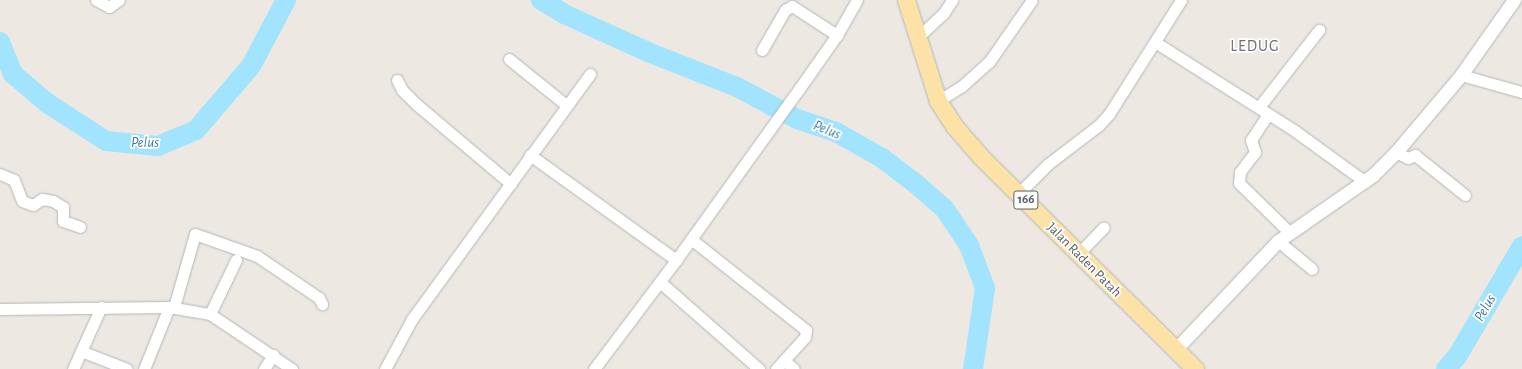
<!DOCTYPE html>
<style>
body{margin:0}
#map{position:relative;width:1522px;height:369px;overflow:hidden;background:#ede9e2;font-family:"Alegreya Sans",sans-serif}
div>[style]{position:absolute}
.river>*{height:20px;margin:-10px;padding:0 10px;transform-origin:10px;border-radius:10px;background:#a2e3fd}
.roads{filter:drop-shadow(0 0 1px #b3b6b9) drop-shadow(0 0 1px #b3b6b9)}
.minor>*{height:11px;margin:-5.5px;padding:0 5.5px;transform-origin:5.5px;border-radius:5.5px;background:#fff}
.tertiary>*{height:13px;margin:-6.5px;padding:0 6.5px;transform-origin:6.5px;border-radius:6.5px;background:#fff}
.primary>*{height:17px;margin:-8.5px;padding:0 8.5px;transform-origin:8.5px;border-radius:8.5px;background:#fde2a7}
span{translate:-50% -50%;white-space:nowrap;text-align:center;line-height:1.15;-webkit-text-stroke:3.5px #fff;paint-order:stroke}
.shield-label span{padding:1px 3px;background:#fff;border:1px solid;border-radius:3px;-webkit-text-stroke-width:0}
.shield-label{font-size:13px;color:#5a5f63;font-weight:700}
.street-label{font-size:14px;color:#5a5f63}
.water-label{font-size:15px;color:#3b799d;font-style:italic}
.quarter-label{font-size:16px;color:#6b7174;letter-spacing:1px}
</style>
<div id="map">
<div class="river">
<i style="left:541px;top:0;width:27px;rotate:31deg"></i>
<i style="left:564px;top:14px;width:92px;rotate:24.3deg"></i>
<i style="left:648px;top:52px;width:96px;rotate:21.5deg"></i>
<i style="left:737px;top:87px;width:68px;rotate:28.1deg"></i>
<i style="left:797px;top:119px;width:41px;rotate:18.4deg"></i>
<i style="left:836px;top:132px;width:53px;rotate:29.5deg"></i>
<i style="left:882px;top:158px;width:43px;rotate:37.4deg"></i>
<i style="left:916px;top:184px;width:37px;rotate:41deg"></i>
<i style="left:944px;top:208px;width:45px;rotate:56deg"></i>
<i style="left:969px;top:245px;width:46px;rotate:69.6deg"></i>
<i style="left:985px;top:288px;width:82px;rotate:98.4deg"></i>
<i style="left:0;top:42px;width:35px;rotate:68deg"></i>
<i style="left:13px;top:74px;width:45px;rotate:40.5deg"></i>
<i style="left:47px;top:103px;width:70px;rotate:32.8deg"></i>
<i style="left:106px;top:141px;width:52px;rotate:5.5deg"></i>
<i style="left:158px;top:146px;width:41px;rotate:-22.8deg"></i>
<i style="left:196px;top:130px;width:84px;rotate:-49.3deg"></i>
<i style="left:251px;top:66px;width:75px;rotate:-62.1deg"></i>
<i style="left:1446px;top:369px;width:18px;rotate:-49deg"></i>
<i style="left:1458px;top:355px;width:126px;rotate:-59.6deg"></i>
</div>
<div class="roads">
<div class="minor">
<i style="left:96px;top:0;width:15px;rotate:28deg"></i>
<i style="left:109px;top:7px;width:12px;rotate:-35deg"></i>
<i style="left:918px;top:37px;width:34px;rotate:-43deg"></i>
<i style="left:943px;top:14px;width:17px;rotate:-57deg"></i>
<i style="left:1155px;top:42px;width:166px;rotate:32.4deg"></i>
<i style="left:1295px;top:131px;width:85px;rotate:35.9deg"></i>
<i style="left:762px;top:50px;width:46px;rotate:-60.1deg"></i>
<i style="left:785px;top:10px;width:8px;rotate:-30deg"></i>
<i style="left:792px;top:6px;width:54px;rotate:32.8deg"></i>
<i style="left:509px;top:59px;width:73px;rotate:38.9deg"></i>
<i style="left:1461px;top:75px;width:63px;rotate:15.6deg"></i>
<i style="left:397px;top:80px;width:11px;rotate:63deg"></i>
<i style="left:402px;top:90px;width:20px;rotate:45deg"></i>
<i style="left:416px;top:104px;width:124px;rotate:40.1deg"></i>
<i style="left:938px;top:101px;width:28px;rotate:-32deg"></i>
<i style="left:962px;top:86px;width:36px;rotate:-42deg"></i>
<i style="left:989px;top:62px;width:75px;rotate:-55.3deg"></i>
<i style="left:1259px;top:107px;width:98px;rotate:-52.1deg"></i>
<i style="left:1268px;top:114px;width:31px;rotate:123deg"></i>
<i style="left:1251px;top:140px;width:13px;rotate:72deg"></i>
<i style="left:1255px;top:152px;width:25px;rotate:127deg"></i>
<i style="left:1240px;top:172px;width:11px;rotate:95deg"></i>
<i style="left:1239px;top:183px;width:70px;rotate:44.4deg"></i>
<i style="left:1396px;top:152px;width:13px;rotate:27deg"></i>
<i style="left:1408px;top:158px;width:8px;rotate:-23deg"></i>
<i style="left:1415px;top:155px;width:64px;rotate:38.7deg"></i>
<i style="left:530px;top:155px;width:180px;rotate:35.7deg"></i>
<i style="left:0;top:174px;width:15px;rotate:23deg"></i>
<i style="left:14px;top:180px;width:22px;rotate:69deg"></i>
<i style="left:22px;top:201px;width:12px;rotate:20deg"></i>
<i style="left:33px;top:205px;width:11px;rotate:-34deg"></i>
<i style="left:42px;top:199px;width:11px;rotate:10deg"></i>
<i style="left:53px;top:201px;width:12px;rotate:31deg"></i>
<i style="left:63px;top:207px;width:14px;rotate:90deg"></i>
<i style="left:63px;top:221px;width:18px;rotate:19deg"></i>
<i style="left:1019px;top:193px;width:41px;rotate:-45deg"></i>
<i style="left:1048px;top:164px;width:64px;rotate:-37.4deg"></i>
<i style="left:1099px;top:125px;width:15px;rotate:-48deg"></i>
<i style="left:1109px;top:114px;width:135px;rotate:-57.7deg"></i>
<i style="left:691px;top:239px;width:147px;rotate:38.4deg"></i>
<i style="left:806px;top:330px;width:7px;rotate:98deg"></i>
<i style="left:805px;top:337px;width:43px;rotate:132.2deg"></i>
<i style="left:1278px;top:241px;width:44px;rotate:39.5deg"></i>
<i style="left:1078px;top:254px;width:37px;rotate:-46deg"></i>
<i style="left:660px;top:282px;width:132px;rotate:41.3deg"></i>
<i style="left:174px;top:307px;width:76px;rotate:-74deg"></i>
<i style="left:195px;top:234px;width:66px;rotate:19.5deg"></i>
<i style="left:257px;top:256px;width:75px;rotate:34.1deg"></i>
<i style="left:319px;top:298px;width:7px;rotate:63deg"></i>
<i style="left:0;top:309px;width:169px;rotate:-0.7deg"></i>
<i style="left:169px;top:307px;width:42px;rotate:9.7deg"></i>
<i style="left:210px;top:314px;width:99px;rotate:33.9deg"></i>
<i style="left:210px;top:314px;width:60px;rotate:-64.3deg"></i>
<i style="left:81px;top:351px;width:49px;rotate:21.4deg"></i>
<i style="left:784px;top:360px;width:13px;rotate:42deg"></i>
<i style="left:73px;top:369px;width:68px;rotate:-65.7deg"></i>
<i style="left:144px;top:369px;width:67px;rotate:-68deg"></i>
<i style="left:264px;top:369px;width:17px;rotate:-57deg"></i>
<i style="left:385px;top:369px;width:57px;rotate:-61.6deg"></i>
<i style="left:412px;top:319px;width:303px;rotate:-54deg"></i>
<i style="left:594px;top:369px;width:136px;rotate:-53deg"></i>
<i style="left:676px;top:260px;width:211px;rotate:-54.3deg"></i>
<i style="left:799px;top:89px;width:66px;rotate:-54.9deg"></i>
<i style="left:837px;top:35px;width:40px;rotate:-60.3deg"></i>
</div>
<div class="tertiary">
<i style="left:1175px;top:350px;width:150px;rotate:-46.6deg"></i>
<i style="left:1278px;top:241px;width:116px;rotate:-34.8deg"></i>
<i style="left:1373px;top:175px;width:33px;rotate:-45deg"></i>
<i style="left:1396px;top:152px;width:101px;rotate:-49.8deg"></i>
<i style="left:1461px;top:75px;width:92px;rotate:-54.8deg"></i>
</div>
<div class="primary">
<i style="left:906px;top:0;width:106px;rotate:72.4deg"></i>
<i style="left:938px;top:101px;width:31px;rotate:57deg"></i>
<i style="left:955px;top:127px;width:38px;rotate:49deg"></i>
<i style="left:980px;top:156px;width:303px;rotate:44.7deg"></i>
</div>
</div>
<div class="shield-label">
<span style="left:1026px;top:200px">166</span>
</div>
<div class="street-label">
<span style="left:1084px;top:260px;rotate:45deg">Jalan Raden Patah</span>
</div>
<div class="water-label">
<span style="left:827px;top:130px;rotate:22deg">Pelus</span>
<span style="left:145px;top:143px">Pelus</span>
<span style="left:1485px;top:308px;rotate:-60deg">Pelus</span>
</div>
<div class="quarter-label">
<span style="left:1255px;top:46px">LEDUG</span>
</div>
</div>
